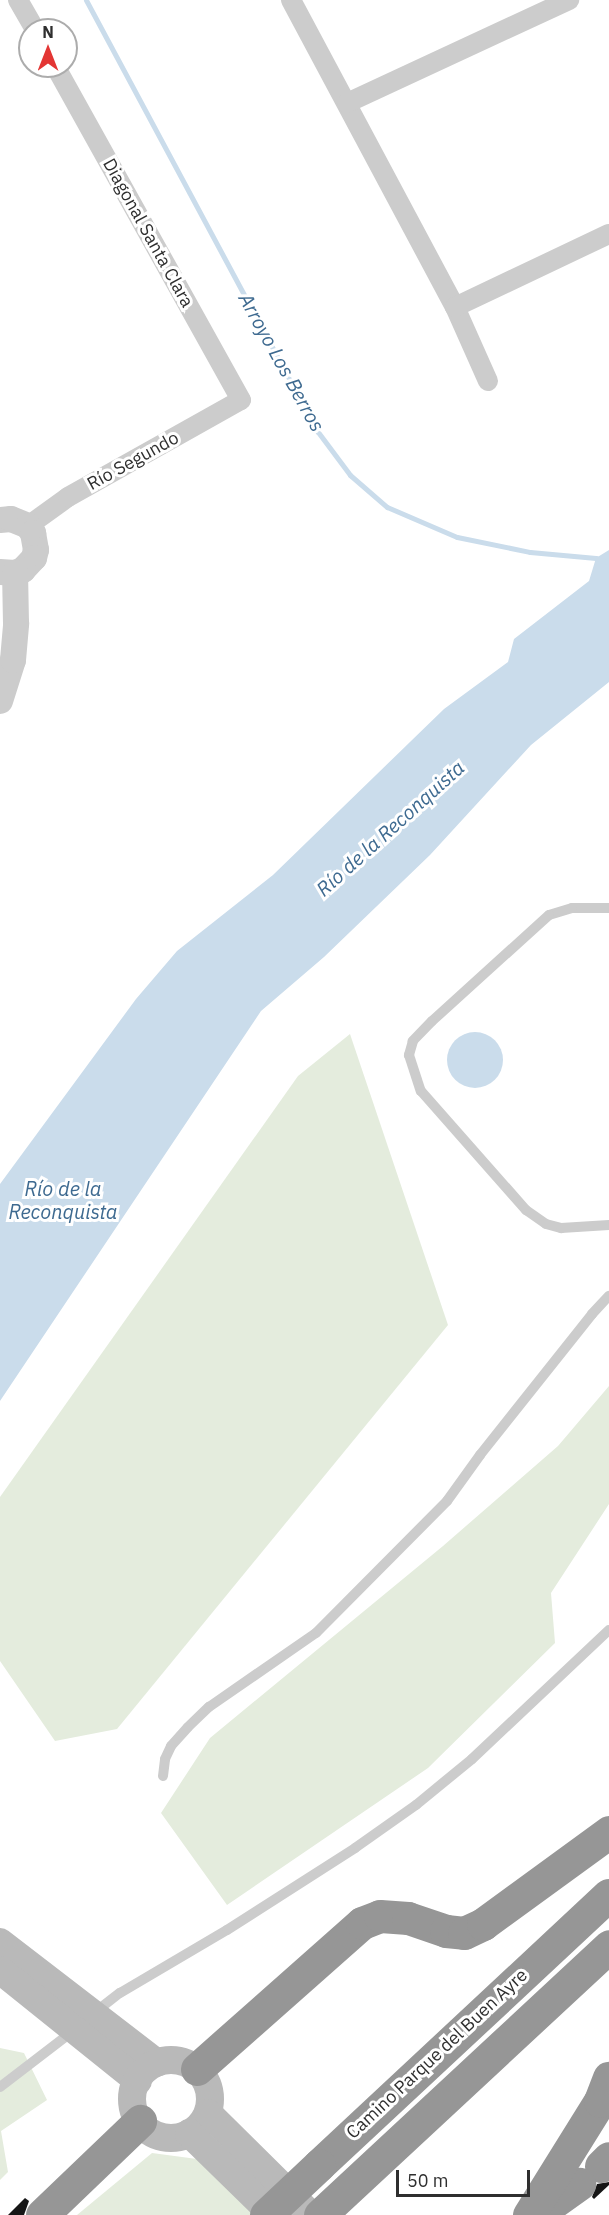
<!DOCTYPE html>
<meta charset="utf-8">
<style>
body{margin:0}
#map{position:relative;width:609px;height:2215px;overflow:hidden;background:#fff;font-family:"IBM Plex Sans",sans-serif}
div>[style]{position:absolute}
.green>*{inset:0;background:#e4ecdd}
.water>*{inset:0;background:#cadceb}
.round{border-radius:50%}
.stream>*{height:5px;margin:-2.5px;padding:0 2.5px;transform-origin:2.5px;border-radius:2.5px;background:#cadceb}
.building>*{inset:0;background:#161616}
.service>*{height:10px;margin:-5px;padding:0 5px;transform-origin:5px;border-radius:5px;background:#ccc}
.minor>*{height:20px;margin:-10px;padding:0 10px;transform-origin:10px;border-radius:10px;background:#ccc}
.tertiary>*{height:26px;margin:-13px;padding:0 13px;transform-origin:13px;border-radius:13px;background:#ccc}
.secondary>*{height:28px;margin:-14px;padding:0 14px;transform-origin:14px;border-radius:14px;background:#b9b9b9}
.secondary>.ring{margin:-14px;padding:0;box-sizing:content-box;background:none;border:28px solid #b9b9b9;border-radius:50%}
.motorway>*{height:33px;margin:-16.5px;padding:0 16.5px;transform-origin:16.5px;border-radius:16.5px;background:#969696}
.motorway-bridge>*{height:33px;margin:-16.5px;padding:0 16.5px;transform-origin:16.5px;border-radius:16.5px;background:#969696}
span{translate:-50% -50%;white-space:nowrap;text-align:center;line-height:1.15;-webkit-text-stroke:6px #fff;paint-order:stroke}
.street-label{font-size:18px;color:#2f2f2f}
.water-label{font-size:20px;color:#3e6a90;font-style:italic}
.north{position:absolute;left:18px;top:18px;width:60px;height:60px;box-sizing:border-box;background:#fff;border:2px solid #acacac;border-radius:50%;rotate:0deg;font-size:16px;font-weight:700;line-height:24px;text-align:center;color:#2f2f2f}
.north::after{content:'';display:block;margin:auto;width:21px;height:27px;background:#e33634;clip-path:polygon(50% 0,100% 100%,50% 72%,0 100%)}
.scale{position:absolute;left:396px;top:2170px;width:134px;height:27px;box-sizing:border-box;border:3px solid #2f2f2f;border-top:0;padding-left:8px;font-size:18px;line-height:21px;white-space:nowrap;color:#2f2f2f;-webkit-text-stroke:4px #fff;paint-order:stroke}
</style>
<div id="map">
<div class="green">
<i style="clip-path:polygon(350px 1034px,448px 1325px,117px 1729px,55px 1741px,0 1661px,0 1497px,298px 1076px)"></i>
<i style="clip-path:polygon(609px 1386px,609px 1504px,551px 1593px,555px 1643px,428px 1768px,227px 1905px,161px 1813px,210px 1738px,443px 1546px,558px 1446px)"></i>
<i style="clip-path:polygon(0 2048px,24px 2053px,47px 2100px,1px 2131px,8px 2172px,0 2180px)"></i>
<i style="clip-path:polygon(152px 2153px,197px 2159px,255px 2215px,77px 2215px)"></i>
</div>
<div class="water">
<i style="clip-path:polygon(609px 550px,609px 682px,531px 745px,430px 855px,324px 957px,261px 1011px,0 1401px,0 1184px,136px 999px,177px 951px,273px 875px,444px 709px,508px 662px,514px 639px,589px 581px,596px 558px)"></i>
<i class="round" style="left:447px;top:1032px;width:56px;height:56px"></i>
</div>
<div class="stream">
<i style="left:86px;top:0;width:490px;rotate:61.8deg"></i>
<i style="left:318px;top:432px;width:54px;rotate:53.3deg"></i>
<i style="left:350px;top:475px;width:49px;rotate:40.9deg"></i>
<i style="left:387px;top:507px;width:76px;rotate:23.2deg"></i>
<i style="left:457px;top:537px;width:75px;rotate:11.6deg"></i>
<i style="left:530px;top:552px;width:66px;rotate:5.2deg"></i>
<i style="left:596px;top:558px;width:14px;rotate:21deg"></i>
</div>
<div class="building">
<i style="clip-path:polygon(609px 2182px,609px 2185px,594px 2199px,592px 2197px,597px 2184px)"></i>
<i style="clip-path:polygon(25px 2198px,29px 2201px,24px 2215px,8px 2215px)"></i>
</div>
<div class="service">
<i style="left:609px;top:908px;width:37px;rotate:180deg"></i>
<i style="left:572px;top:908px;width:24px;rotate:163deg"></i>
<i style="left:549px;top:915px;width:158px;rotate:137.8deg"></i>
<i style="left:432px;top:1021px;width:28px;rotate:134deg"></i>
<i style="left:413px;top:1041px;width:15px;rotate:106deg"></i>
<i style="left:409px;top:1055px;width:38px;rotate:72deg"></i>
<i style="left:421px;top:1091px;width:159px;rotate:48.6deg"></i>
<i style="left:526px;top:1210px;width:24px;rotate:35deg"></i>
<i style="left:546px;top:1224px;width:16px;rotate:15deg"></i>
<i style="left:561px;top:1228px;width:48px;rotate:-3.6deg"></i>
<i style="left:163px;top:1776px;width:17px;rotate:-83deg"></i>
<i style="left:165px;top:1759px;width:14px;rotate:-65deg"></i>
<i style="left:171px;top:1746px;width:25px;rotate:-48deg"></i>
<i style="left:188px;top:1727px;width:29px;rotate:-44deg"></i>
<i style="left:209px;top:1707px;width:130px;rotate:-34.7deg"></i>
<i style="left:316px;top:1633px;width:186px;rotate:-45.2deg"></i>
<i style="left:447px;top:1501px;width:57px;rotate:-54.3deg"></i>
<i style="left:480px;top:1455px;width:180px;rotate:-51.5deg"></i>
<i style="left:592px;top:1314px;width:25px;rotate:-47deg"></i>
<i style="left:94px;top:2013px;width:33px;rotate:-38deg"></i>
<i style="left:120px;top:1993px;width:124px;rotate:-30.5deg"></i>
<i style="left:227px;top:1930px;width:152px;rotate:-32.6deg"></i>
<i style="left:355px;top:1848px;width:75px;rotate:-35.2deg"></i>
<i style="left:416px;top:1805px;width:72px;rotate:-39.4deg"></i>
<i style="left:472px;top:1759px;width:188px;rotate:-43.3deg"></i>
<i style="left:0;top:2087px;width:92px;rotate:-37.5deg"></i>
</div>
<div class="minor">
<i style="left:18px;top:0;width:34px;rotate:60deg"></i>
<i style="left:291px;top:0;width:348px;rotate:61.9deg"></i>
<i style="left:455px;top:307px;width:81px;rotate:66deg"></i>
<i style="left:347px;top:103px;width:245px;rotate:-24.9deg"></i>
<i style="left:455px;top:307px;width:170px;rotate:-25.4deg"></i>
<i style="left:28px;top:526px;width:49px;rotate:-35.9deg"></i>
<i style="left:68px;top:497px;width:198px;rotate:-29.3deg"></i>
<i style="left:241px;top:400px;width:382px;rotate:-119.1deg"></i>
</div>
<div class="tertiary">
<i style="left:0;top:520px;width:11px;rotate:-5deg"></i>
<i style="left:11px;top:519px;width:18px;rotate:22deg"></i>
<i style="left:28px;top:526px;width:9px;rotate:54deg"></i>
<i style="left:33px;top:533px;width:17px;rotate:80deg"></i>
<i style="left:36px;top:550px;width:8px;rotate:104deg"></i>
<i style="left:34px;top:558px;width:16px;rotate:133deg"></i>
<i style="left:23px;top:570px;width:9px;rotate:159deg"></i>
<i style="left:15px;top:573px;width:15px;rotate:-176deg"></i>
<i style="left:0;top:701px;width:43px;rotate:-72.4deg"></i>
<i style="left:13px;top:660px;width:37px;rotate:-85deg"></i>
<i style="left:16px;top:623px;width:50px;rotate:-91.1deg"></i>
</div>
<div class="secondary">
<i style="left:0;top:1942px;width:198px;rotate:37.6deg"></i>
<i style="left:0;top:1970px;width:177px;rotate:38.8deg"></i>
<i class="ring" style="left:132px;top:2060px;width:50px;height:50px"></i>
<i style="left:208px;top:2113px;width:145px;rotate:44.7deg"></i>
<i style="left:189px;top:2133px;width:117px;rotate:44.3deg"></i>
</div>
<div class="motorway">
<i style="left:197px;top:2069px;width:220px;rotate:-41.5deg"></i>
<i style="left:362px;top:1923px;width:19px;rotate:-21deg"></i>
<i style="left:380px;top:1916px;width:28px;rotate:4deg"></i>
<i style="left:408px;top:1918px;width:40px;rotate:18.9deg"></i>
<i style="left:446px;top:1931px;width:18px;rotate:6deg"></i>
<i style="left:464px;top:1933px;width:21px;rotate:-25deg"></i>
<i style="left:483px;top:1924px;width:156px;rotate:-36.1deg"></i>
<i style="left:319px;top:2165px;width:396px;rotate:-43deg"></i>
<i style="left:601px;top:2166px;width:11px;rotate:-45deg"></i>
<i style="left:537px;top:2214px;width:52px;rotate:-35.5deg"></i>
<i style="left:42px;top:2215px;width:136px;rotate:-43.8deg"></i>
<i style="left:320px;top:2215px;width:395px;rotate:-42.9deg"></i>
<i style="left:529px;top:2215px;width:134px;rotate:-58.1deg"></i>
<i style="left:600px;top:2101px;width:25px;rotate:-69deg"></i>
</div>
<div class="motorway-bridge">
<i style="left:266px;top:2215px;width:73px;rotate:-43.3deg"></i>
</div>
<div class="street-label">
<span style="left:148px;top:233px;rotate:61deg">Diagonal Santa Clara</span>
<span style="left:133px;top:461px;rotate:-29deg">Río Segundo</span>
<span style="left:437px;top:2054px;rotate:-43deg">Camino Parque del Buen Ayre</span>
</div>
<div class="water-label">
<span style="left:282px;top:362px;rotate:61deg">Arroyo Los Berros</span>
<span style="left:390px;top:828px;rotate:-42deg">Río de la Reconquista</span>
<span style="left:63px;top:1200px">Río de la<br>Reconquista</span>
</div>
<div class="north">N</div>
<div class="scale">50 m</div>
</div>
